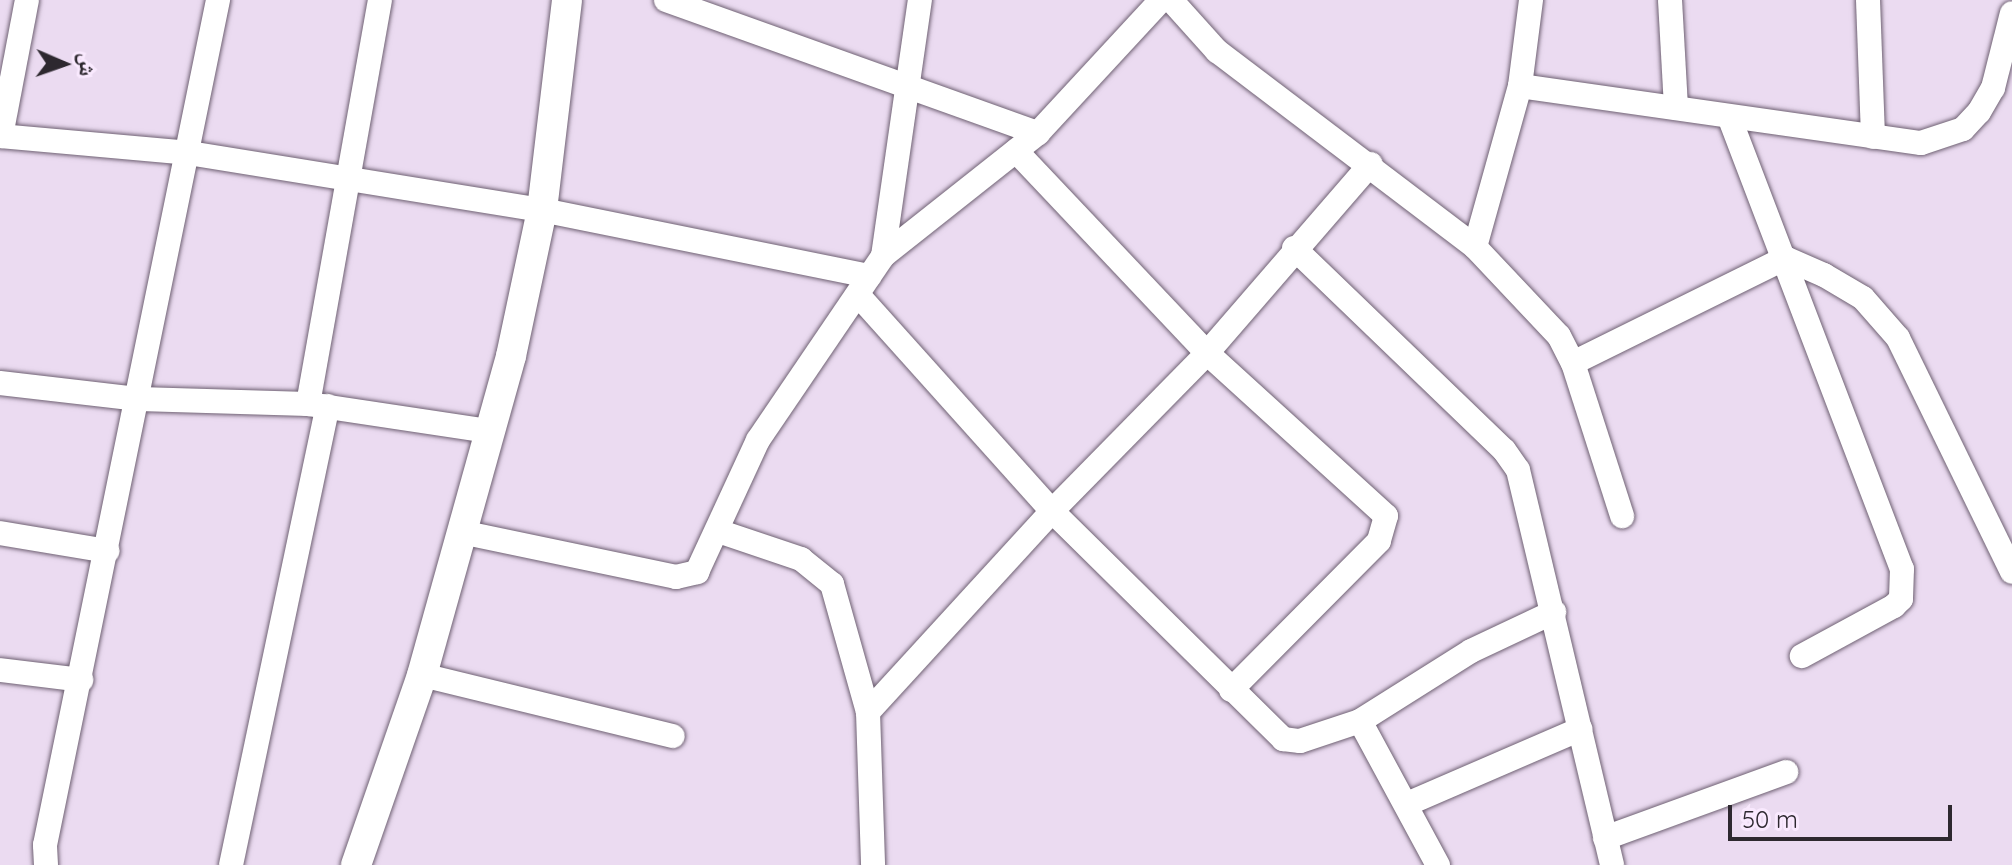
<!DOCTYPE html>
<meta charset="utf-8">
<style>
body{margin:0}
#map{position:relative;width:2012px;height:865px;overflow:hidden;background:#ebdbf1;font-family:Quicksand,"Noto Naskh Arabic",sans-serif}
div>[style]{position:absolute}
.roads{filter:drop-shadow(0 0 2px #6f6173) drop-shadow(0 0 2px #6f6173)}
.minor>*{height:24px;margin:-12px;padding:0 12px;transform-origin:12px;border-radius:12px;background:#fff}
.tertiary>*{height:30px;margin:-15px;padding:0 15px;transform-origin:15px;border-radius:15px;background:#fff}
span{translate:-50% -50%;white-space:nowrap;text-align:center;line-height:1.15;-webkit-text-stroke:7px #f9e9fe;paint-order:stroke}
.north{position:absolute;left:24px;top:24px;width:80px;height:80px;-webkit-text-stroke:6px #f9e9fe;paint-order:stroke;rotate:92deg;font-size:22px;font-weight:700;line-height:32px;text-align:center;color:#2d282f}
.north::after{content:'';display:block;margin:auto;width:28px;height:36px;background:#2d282f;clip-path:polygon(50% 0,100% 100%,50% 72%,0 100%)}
.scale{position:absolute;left:1728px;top:805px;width:224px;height:36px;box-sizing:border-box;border:4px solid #2d282f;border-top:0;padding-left:10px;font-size:24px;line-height:28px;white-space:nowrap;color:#2d282f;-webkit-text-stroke:6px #f9e9fe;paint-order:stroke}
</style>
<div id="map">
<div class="roads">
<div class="minor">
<i style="left:666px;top:0;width:395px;rotate:19.7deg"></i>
<i style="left:1171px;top:0;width:69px;rotate:48deg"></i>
<i style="left:1217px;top:51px;width:324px;rotate:37.2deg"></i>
<i style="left:1475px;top:247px;width:122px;rotate:46.7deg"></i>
<i style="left:1559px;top:336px;width:30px;rotate:63deg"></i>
<i style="left:1573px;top:363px;width:161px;rotate:72.2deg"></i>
<i style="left:1670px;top:0;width:108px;rotate:86.8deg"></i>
<i style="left:1868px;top:0;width:137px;rotate:87.9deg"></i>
<i style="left:1520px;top:86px;width:405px;rotate:8.1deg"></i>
<i style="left:1921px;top:143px;width:44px;rotate:-18.4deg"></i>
<i style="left:1963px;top:129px;width:23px;rotate:-47deg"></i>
<i style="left:1979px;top:112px;width:28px;rotate:-60deg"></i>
<i style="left:1993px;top:88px;width:77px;rotate:-75.8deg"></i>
<i style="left:1730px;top:119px;width:482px;rotate:69.1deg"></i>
<i style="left:1902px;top:569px;width:30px;rotate:92deg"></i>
<i style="left:1901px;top:599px;width:10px;rotate:135deg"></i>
<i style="left:1894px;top:606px;width:105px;rotate:151.5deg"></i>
<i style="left:0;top:136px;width:190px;rotate:5.1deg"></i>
<i style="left:189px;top:153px;width:358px;rotate:9.2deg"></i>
<i style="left:542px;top:210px;width:334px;rotate:11.4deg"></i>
<i style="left:1px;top:136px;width:138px;rotate:-79.2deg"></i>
<i style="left:1016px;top:151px;width:278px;rotate:46.6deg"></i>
<i style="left:1207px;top:353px;width:242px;rotate:42.3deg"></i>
<i style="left:1386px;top:516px;width:26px;rotate:106deg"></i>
<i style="left:1379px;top:541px;width:210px;rotate:134.8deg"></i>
<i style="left:1475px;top:247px;width:167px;rotate:-74.4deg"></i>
<i style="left:1520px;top:86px;width:87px;rotate:-82.7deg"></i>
<i style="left:1294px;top:248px;width:291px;rotate:43.9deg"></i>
<i style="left:1504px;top:450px;width:24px;rotate:55deg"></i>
<i style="left:1518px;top:470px;width:406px;rotate:76.6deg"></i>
<i style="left:883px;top:256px;width:259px;rotate:-81.8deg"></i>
<i style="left:859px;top:296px;width:289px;rotate:48.1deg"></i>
<i style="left:1052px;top:511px;width:325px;rotate:44.6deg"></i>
<i style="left:1283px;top:739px;width:17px;rotate:7deg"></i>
<i style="left:1300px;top:741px;width:63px;rotate:-18.4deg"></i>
<i style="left:1360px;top:721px;width:164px;rotate:61.6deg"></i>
<i style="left:1573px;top:363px;width:237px;rotate:-26.3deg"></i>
<i style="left:1785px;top:258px;width:43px;rotate:23.6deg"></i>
<i style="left:1824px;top:275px;width:45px;rotate:30.5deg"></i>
<i style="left:1863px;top:298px;width:53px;rotate:48.8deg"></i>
<i style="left:1898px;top:338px;width:260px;rotate:64deg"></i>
<i style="left:0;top:383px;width:140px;rotate:6.6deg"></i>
<i style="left:139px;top:399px;width:169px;rotate:1.7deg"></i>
<i style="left:308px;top:404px;width:183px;rotate:8.5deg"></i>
<i style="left:308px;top:404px;width:410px;rotate:-79.9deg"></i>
<i style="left:718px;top:531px;width:88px;rotate:18.6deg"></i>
<i style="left:801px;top:559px;width:40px;rotate:39deg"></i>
<i style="left:832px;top:584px;width:133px;rotate:74.3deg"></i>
<i style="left:868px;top:712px;width:153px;rotate:88.1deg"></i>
<i style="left:461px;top:532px;width:220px;rotate:11.8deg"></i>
<i style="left:676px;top:577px;width:22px;rotate:-13deg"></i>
<i style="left:697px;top:572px;width:145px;rotate:-65.2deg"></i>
<i style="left:758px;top:440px;width:222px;rotate:-55.8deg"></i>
<i style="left:883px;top:256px;width:198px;rotate:-38.4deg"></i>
<i style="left:1038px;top:133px;width:181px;rotate:-47.2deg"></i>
<i style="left:0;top:533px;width:109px;rotate:9.5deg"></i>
<i style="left:0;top:670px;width:82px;rotate:7deg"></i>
<i style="left:422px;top:675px;width:258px;rotate:13.7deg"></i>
<i style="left:868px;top:712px;width:273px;rotate:-47.5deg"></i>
<i style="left:1052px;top:511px;width:221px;rotate:-45.5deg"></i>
<i style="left:1207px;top:353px;width:250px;rotate:-49.1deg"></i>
<i style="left:1360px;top:721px;width:131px;rotate:-32.2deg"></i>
<i style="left:1471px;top:651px;width:92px;rotate:-25.2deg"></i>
<i style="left:1407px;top:804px;width:189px;rotate:-23.4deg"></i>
<i style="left:1605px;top:838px;width:193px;rotate:-20deg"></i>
<i style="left:46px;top:865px;width:20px;rotate:-93deg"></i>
<i style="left:45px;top:845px;width:863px;rotate:-78.43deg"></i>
<i style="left:231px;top:865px;width:469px;rotate:-78.1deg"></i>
</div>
<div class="tertiary">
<i style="left:356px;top:865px;width:201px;rotate:-70.8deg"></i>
<i style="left:422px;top:675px;width:331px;rotate:-74.4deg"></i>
<i style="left:511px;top:356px;width:149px;rotate:-78deg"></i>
<i style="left:542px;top:210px;width:211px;rotate:-83.2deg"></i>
</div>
</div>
<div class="north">ش</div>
<div class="scale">50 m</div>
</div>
